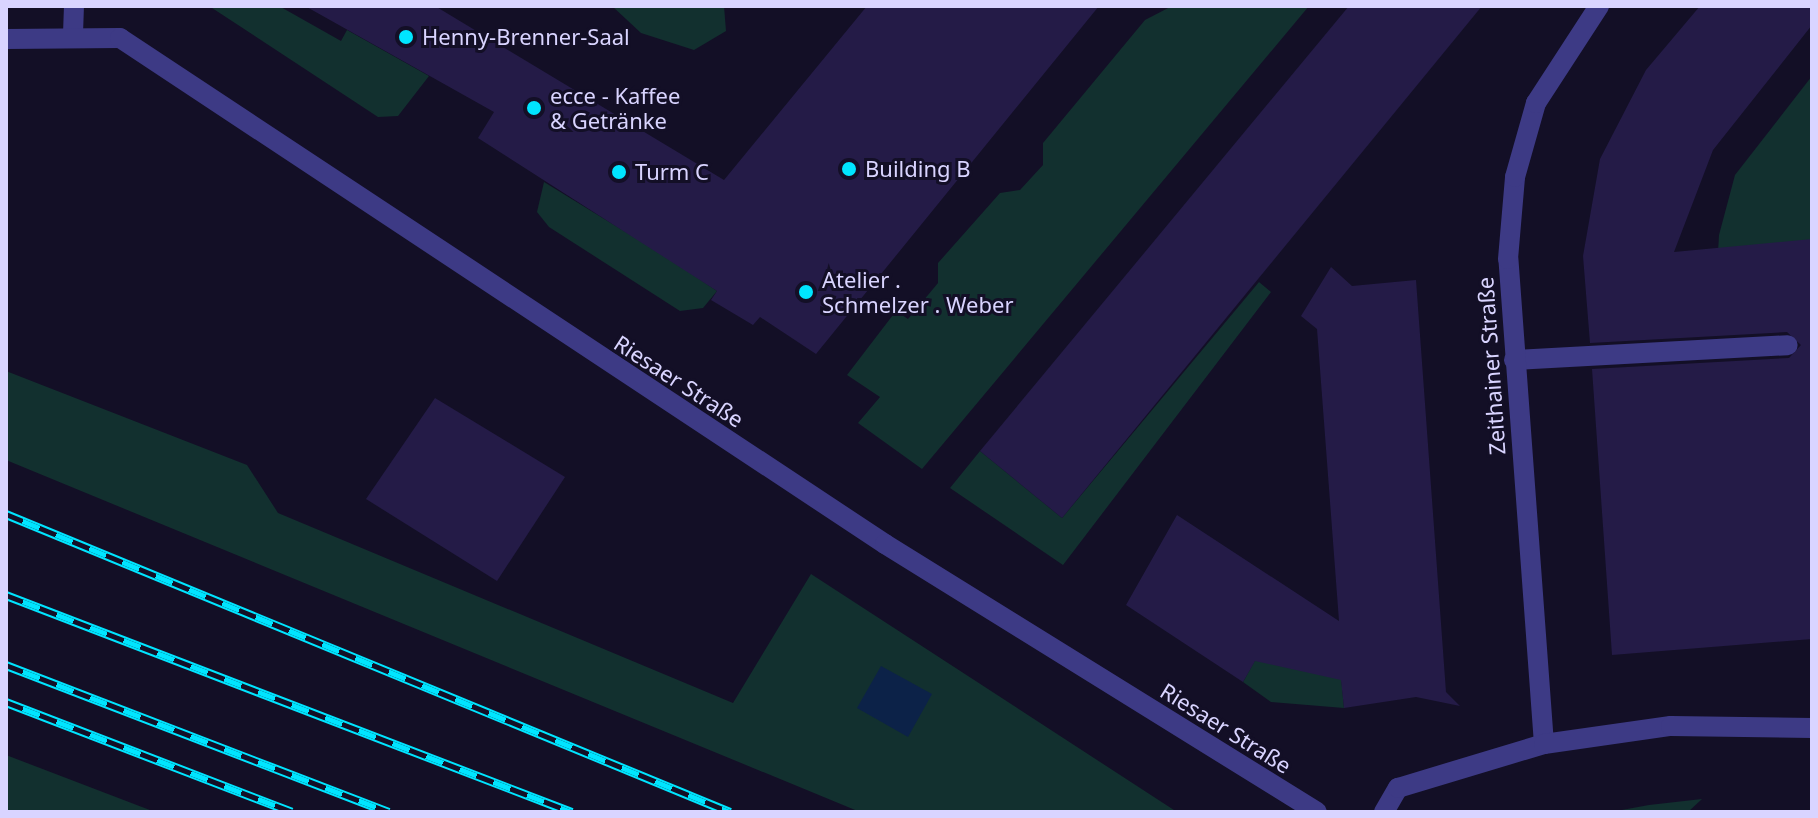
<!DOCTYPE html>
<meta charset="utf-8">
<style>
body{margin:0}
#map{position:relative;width:1818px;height:818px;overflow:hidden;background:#130f26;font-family:"Noto Sans",sans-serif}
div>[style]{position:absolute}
.green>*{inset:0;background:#12302f}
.water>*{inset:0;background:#0c2248}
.building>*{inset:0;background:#241b47}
.minor>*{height:20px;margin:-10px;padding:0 10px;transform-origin:10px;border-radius:10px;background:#3d3a85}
.rail>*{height:9px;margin-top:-4.5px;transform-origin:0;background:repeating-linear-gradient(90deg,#130f26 0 18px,#00e5ff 0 36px);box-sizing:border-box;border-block:2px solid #00e5ff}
.dots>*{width:22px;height:22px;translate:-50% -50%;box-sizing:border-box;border:4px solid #130f26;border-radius:50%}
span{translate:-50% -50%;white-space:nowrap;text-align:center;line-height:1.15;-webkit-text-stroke:6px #130f26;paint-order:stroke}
.poi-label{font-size:22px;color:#d9d4ff}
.left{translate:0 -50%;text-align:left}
.street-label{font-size:22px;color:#d9d4ff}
.frame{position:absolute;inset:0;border:8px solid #d9d4ff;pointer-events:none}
</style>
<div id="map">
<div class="green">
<i style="clip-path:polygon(209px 6px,279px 6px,341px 41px,347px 30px,429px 76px,398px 116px,378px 117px)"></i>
<i style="clip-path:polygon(612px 6px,724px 6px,726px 31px,694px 50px,641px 33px)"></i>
<i style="clip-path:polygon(1172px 6px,1309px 6px,922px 469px,858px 423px,880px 397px,847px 375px,896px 311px,908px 319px,938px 283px,938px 263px,1000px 193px,1020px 190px,1043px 165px,1043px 143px,1145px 20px)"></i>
<i style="clip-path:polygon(1812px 76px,1812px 239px,1715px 307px,1719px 235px,1735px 175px)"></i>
<i style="clip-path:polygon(544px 182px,663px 255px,717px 291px,703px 308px,680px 311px,549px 227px,537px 212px)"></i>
<i style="clip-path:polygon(1259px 282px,1271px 292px,1063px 565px,950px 488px,980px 451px,1062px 518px)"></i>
<i style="clip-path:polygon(6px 371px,247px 465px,278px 513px,733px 703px,811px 574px,1177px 812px,860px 812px,6px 460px)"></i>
<i style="clip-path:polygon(1264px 644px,1339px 655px,1344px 708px,1271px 702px,1243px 682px)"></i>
<i style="clip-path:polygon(6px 755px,155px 812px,6px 812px)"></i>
<i style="clip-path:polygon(1702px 799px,1688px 812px,1611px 812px,1649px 805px)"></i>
</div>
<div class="water">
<i style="clip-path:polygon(881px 666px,932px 694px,908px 737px,857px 708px)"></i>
</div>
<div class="building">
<i style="clip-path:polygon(305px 6px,435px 6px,724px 180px,867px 6px,1099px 6px,816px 354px,760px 317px,753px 325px,711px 300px,717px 291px,478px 138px,494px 112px)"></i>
<i style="clip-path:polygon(1349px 6px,1482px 6px,1062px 518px,980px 451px)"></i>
<i style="clip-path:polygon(1700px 6px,1812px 6px,1812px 25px,1713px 150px,1674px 252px,1812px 239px,1812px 639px,1612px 655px,1592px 369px,1789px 358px,1801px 345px,1787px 332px,1590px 343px,1583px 256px,1600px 159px,1646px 70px)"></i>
<i style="clip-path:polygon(1331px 267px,1352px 286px,1416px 280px,1446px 692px,1460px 706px,1416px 697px,1344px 708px,1341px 680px,1255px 661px,1243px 682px,1126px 605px,1177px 515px,1339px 621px,1317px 329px,1301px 316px)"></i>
<i style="clip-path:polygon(435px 398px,565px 477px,497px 581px,366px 499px)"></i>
</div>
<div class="minor">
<i style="left:73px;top:34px;width:28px;rotate:-88deg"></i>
<i style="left:6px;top:39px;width:114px;rotate:-0.5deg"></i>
<i style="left:120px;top:38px;width:917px;rotate:33.48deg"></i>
<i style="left:885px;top:544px;width:508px;rotate:31.81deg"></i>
<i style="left:1514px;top:360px;width:274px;rotate:-3.1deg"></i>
<i style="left:1544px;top:744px;width:486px;rotate:-94.2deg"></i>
<i style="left:1508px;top:259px;width:82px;rotate:-85.1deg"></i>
<i style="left:1515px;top:177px;width:77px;rotate:-74.2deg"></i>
<i style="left:1536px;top:103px;width:116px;rotate:-57deg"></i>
<i style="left:1384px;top:812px;width:28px;rotate:-60deg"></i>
<i style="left:1398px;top:788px;width:152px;rotate:-16.8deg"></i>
<i style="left:1544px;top:744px;width:128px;rotate:-8.1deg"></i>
<i style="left:1671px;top:726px;width:141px;rotate:0.8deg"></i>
</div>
<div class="rail">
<i style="left:6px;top:514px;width:783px;rotate:22.37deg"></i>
<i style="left:6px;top:595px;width:606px;rotate:20.98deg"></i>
<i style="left:6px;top:665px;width:410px;rotate:21deg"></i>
<i style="left:6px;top:702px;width:306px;rotate:21deg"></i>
</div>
<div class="dots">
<i style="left:406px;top:37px;background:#00e5ff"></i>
<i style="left:534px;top:108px;background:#00e5ff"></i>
<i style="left:849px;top:169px;background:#00e5ff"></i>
<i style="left:619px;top:172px;background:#00e5ff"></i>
<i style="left:806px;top:292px;background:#00e5ff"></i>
</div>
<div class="poi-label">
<span class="left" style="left:422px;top:37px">Henny-Brenner-Saal</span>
<span class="left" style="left:550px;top:108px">ecce - Kaffee<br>&amp; Getränke</span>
<span class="left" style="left:865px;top:169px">Building B</span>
<span class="left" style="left:635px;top:172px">Turm C</span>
<span class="left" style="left:822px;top:292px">Atelier .<br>Schmelzer . Weber</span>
</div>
<div class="street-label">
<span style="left:1491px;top:366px;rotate:-94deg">Zeithainer Straße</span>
<span style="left:679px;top:381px;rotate:33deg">Riesaer Straße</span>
<span style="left:1226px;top:728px;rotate:32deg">Riesaer Straße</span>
</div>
<div class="frame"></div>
</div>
